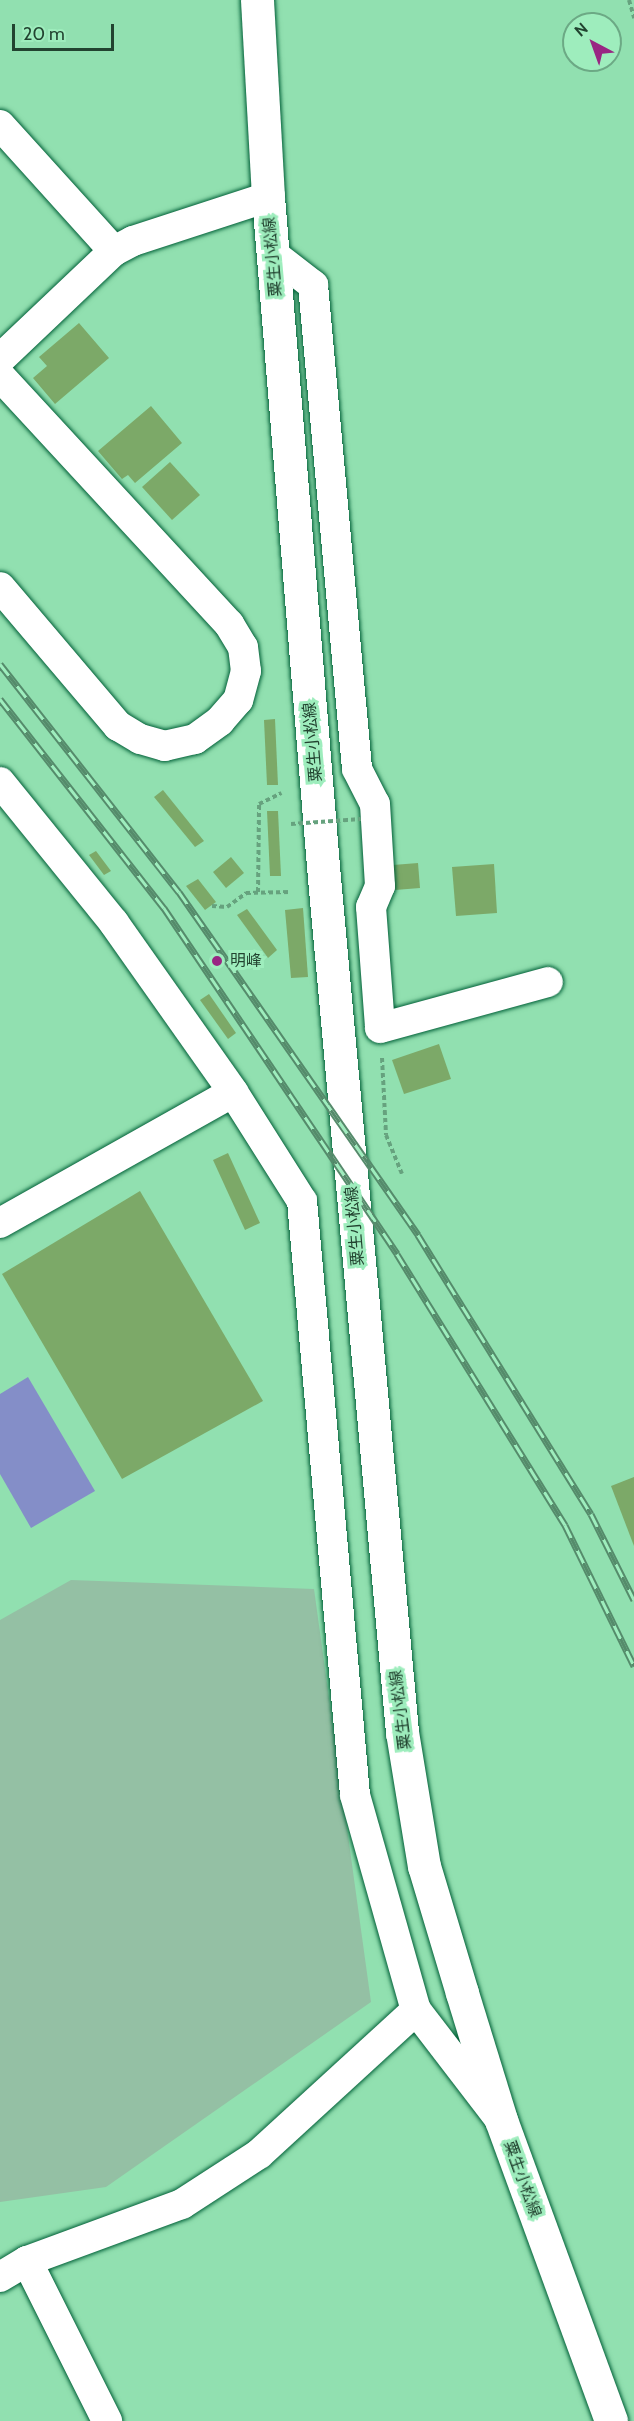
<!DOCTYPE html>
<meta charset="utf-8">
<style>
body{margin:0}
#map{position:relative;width:634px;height:2421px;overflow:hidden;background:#91e0b0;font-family:Cabin,"Noto Sans JP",sans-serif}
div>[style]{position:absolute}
.green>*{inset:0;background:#94c0a4}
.water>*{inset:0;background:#848ec8}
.building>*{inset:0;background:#7ca968}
.path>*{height:4px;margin-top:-2px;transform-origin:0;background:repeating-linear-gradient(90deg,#66a27e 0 4.5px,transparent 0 7.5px)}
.roads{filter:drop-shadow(0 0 2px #006038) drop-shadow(0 0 2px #006038)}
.minor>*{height:30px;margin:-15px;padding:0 15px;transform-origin:15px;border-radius:15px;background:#fff}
.secondary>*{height:33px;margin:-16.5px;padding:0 16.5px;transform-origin:16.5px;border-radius:16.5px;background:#fff}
.rail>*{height:7px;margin-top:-3.5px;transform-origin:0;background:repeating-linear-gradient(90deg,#9eedbd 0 14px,#558b6b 0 28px);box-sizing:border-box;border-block:2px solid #558b6b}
.path-bridge>*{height:4px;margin-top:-2px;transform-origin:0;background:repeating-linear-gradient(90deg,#66a27e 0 4.5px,transparent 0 7.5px)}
.dots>*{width:16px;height:16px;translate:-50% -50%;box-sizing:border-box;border:3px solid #9eedbd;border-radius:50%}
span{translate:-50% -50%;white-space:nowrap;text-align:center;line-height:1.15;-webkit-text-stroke:6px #9eedbd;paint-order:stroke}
.street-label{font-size:16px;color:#224330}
.poi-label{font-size:16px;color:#224330}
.left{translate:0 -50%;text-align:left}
.north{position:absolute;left:562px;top:12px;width:60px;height:60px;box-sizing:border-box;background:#9eedbd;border:2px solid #6ca985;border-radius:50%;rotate:319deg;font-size:16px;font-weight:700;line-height:24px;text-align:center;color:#224330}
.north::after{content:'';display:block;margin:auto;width:21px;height:27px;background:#992683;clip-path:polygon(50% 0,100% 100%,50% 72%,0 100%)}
.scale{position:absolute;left:12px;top:24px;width:102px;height:27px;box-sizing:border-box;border:3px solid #224330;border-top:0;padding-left:8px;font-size:18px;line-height:21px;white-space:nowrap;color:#224330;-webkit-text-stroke:4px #9eedbd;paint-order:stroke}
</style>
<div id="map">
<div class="green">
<i style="clip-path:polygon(71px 1580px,314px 1589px,371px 2002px,106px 2187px,0 2202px,0 1620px)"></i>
</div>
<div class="water">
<i style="clip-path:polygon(28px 1377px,95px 1491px,31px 1528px,0 1474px,0 1394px)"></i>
</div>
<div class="building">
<i style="clip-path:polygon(79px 323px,109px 358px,55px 404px,33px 378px,47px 366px,39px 357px)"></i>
<i style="clip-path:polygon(151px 406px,182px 443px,135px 483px,128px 475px,122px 479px,98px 451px)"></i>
<i style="clip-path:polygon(170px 462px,200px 495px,172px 520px,142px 487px)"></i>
<i style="clip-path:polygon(275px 719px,278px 785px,267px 785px,264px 720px)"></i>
<i style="clip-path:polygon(163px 790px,204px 841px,195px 847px,154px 797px)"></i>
<i style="clip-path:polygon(267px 811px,278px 811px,281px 876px,270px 876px)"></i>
<i style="clip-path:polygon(96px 851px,111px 871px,104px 875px,89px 855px)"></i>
<i style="clip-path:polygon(231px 857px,244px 873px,226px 888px,213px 872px)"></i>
<i style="clip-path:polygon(418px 863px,420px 888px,395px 890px,393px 865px)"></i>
<i style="clip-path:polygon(494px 864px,497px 913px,456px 916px,452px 867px)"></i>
<i style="clip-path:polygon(198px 879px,216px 902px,205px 910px,186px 886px)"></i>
<i style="clip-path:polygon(303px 908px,308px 977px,291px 978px,285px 910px)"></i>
<i style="clip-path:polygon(247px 909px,277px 950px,268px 958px,237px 915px)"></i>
<i style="clip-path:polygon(209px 994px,236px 1033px,228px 1039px,200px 1000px)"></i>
<i style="clip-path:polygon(439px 1044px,451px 1079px,404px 1094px,392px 1060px)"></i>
<i style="clip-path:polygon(228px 1153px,260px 1223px,245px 1230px,213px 1160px)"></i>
<i style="clip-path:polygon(140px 1191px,263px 1401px,122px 1479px,2px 1274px)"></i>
<i style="clip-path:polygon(634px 1477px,634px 1546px,611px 1486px)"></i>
</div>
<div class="path">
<i style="left:629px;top:0;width:19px;rotate:74deg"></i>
<i style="left:258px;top:892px;width:88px;rotate:-89.3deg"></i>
<i style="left:259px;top:804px;width:25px;rotate:-26deg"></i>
<i style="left:212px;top:906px;width:15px;rotate:4deg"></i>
<i style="left:227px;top:907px;width:24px;rotate:-36deg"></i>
<i style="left:246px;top:893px;width:45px;rotate:-1.3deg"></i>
<i style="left:382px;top:1058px;width:77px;rotate:87deg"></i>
<i style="left:386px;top:1135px;width:42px;rotate:67.7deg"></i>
</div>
<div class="roads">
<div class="minor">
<i style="left:0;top:125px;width:170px;rotate:47.9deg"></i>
<i style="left:273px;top:254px;width:51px;rotate:37.8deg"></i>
<i style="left:313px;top:285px;width:486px;rotate:84.8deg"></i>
<i style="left:357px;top:769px;width:39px;rotate:63deg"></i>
<i style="left:375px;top:804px;width:82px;rotate:86.5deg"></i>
<i style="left:380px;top:886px;width:23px;rotate:113deg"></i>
<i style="left:371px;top:907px;width:121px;rotate:85.7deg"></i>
<i style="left:380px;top:1028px;width:174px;rotate:-15.3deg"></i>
<i style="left:0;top:359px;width:157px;rotate:-43.5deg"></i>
<i style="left:114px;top:251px;width:21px;rotate:-28deg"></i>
<i style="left:133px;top:241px;width:142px;rotate:-18.1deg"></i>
<i style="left:0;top:376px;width:338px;rotate:47.3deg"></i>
<i style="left:229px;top:624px;width:27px;rotate:59deg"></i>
<i style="left:243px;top:647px;width:24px;rotate:83deg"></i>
<i style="left:246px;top:671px;width:30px;rotate:105deg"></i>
<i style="left:238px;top:700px;width:28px;rotate:131deg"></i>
<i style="left:220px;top:721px;width:31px;rotate:144deg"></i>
<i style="left:195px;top:739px;width:31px;rotate:167deg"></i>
<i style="left:165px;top:746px;width:26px;rotate:-164deg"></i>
<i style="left:140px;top:739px;width:26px;rotate:-149deg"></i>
<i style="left:118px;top:726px;width:182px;rotate:-130.3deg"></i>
<i style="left:0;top:782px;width:181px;rotate:51deg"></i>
<i style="left:114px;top:923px;width:207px;rotate:54.8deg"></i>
<i style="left:233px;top:1092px;width:129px;rotate:57.7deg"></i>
<i style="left:302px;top:1201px;width:596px;rotate:84.9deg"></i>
<i style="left:355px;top:1795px;width:223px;rotate:74.2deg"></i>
<i style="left:416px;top:2010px;width:136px;rotate:52.5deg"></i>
<i style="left:0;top:1223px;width:267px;rotate:-29.3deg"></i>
<i style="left:27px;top:2261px;width:179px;rotate:63.4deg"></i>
<i style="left:0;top:2277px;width:31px;rotate:-31deg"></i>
<i style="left:27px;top:2261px;width:165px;rotate:-20.2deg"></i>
<i style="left:182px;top:2204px;width:92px;rotate:-33deg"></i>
<i style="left:259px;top:2154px;width:213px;rotate:-42.5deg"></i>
</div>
<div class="secondary">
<i style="left:257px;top:0;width:197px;rotate:86.8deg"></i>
<i style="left:268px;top:197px;width:683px;rotate:85.3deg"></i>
<i style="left:324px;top:878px;width:858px;rotate:84.78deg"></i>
<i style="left:402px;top:1732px;width:136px;rotate:80.7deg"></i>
<i style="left:424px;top:1866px;width:133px;rotate:73.3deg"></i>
<i style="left:462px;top:1993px;width:133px;rotate:72.9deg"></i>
<i style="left:501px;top:2120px;width:320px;rotate:69.9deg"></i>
</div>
</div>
<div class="rail">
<i style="left:0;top:664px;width:290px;rotate:51.9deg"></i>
<i style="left:179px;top:892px;width:418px;rotate:55.1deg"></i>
<i style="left:418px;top:1235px;width:328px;rotate:58.2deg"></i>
<i style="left:591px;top:1514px;width:96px;rotate:63.4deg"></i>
<i style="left:0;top:699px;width:266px;rotate:51.9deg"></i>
<i style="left:164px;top:908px;width:417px;rotate:56deg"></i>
<i style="left:397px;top:1254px;width:319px;rotate:58.2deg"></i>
<i style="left:565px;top:1525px;width:157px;rotate:63.9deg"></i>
</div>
<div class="path-bridge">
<i style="left:291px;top:824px;width:70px;rotate:-4.1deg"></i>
</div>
<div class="dots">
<i style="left:217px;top:961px;background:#992683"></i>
</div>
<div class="street-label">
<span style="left:273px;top:257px;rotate:-95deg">粟生小松線</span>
<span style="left:313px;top:742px;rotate:-95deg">粟生小松線</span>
<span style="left:355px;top:1226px;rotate:-95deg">粟生小松線</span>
<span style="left:401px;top:1710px;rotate:-97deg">粟生小松線</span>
<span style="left:522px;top:2179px;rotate:70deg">粟生小松線</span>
</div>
<div class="poi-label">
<span class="left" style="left:230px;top:961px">明峰</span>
</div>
<div class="north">N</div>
<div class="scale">20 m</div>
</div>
